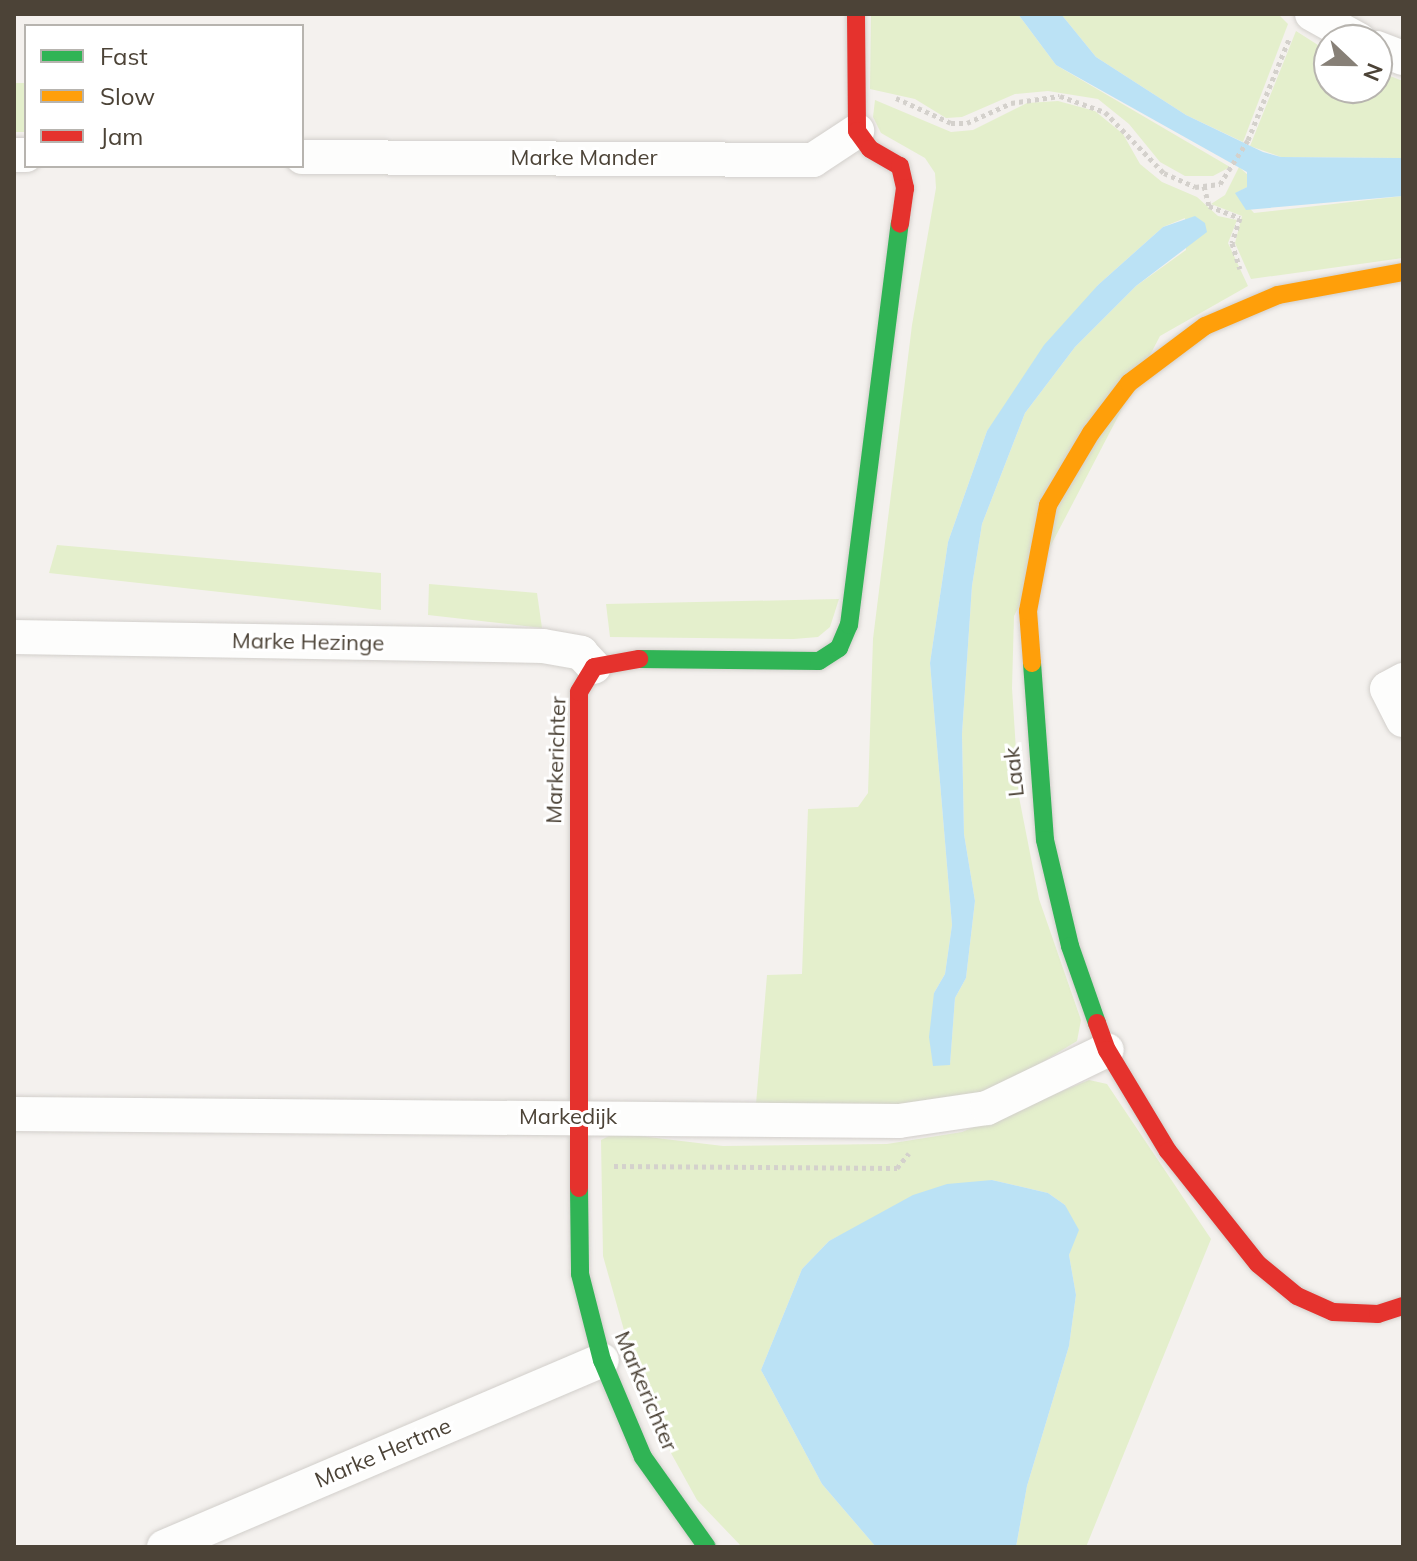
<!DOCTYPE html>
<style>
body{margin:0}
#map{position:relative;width:1417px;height:1561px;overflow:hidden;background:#f4f1ee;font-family:Mulish,sans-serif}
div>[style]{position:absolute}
.green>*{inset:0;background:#e4efcc}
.water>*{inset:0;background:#bbe2f5}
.path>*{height:5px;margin-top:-2.5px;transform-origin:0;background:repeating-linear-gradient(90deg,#d4d1cc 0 4px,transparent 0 8px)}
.roads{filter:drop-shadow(0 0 2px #d2cfcb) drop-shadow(0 0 2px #d2cfcb)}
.street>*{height:34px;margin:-17px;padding:0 17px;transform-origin:17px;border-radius:17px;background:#fdfdfc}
.fast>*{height:18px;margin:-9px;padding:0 9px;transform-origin:9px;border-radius:9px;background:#30b455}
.slow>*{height:18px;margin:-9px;padding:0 9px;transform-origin:9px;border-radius:9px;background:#ff9f0a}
.jam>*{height:18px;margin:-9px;padding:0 9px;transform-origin:9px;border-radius:9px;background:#e5322d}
span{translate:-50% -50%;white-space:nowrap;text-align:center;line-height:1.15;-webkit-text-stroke:6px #fff;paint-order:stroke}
.street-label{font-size:22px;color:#4c4337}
.frame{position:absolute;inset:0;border:16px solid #4c4337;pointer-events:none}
.legend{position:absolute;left:24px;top:24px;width:280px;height:144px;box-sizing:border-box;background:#fff;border:2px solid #b7b4af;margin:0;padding:10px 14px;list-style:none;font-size:24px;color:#4c4337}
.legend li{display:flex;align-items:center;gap:16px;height:40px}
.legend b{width:40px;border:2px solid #b7b4af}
.north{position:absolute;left:1313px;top:24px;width:80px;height:80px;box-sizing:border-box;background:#fff;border:2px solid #b7b4af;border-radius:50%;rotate:112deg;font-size:22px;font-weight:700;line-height:32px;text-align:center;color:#4c4337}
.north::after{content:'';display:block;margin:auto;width:28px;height:36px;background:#878077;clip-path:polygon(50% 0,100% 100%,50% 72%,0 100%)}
</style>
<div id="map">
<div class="green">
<i style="clip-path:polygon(871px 14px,1018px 14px,1056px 65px,1230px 167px,1213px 176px,1185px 176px,1160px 162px,1129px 124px,1098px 99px,1048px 91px,1015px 94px,962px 117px,946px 118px,915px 99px,870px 89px)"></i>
<i style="clip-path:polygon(1061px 14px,1278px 14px,1288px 24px,1243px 142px,1186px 115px,1096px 57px)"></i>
<i style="clip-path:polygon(1296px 31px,1329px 52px,1329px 88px,1377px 88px,1377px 71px,1403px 81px,1403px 158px,1281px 157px,1250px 146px)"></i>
<i style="clip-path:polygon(14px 83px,26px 83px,26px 132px,14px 132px)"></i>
<i style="clip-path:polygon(evenodd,875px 100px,951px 132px,973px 130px,1027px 103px,1058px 101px,1095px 111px,1123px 134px,1140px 164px,1162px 182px,1197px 197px,1218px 216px,1237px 220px,1228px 243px,1248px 286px,1160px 336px,1014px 616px,1012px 688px,1019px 797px,1039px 899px,1081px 1020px,1077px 1041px,1005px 1085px,958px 1099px,913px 1105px,756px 1104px,767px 975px,802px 974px,808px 809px,858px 807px,868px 793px,873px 639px,912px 325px,936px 188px,935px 173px,925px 158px,881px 133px,873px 117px,875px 100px,1185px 218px,1186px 250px,1136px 286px,1075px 347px,1025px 413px,982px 524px,972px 586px,962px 734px,964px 834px,975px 901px,966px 978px,955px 998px,950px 1064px,934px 993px,945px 974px,952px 925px,930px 663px,948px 542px,987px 431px,1098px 285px,1163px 227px,1185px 218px)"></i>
<i style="clip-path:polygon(1239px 167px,1249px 176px,1247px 187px,1236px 193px,1254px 213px,1403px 196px,1403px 258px,1251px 279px,1235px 243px,1242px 216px,1211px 204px,1225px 195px)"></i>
<i style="clip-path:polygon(57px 545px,381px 573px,381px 610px,49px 573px)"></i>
<i style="clip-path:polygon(429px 584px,537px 593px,542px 628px,428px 615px)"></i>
<i style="clip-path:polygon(839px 599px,830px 627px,818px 637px,794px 639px,610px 637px,606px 604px)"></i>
<i style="clip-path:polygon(1089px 1080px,1107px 1084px,1211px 1239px,1086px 1547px,1016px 1547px,1027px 1486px,1069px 1346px,1076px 1295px,1069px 1255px,1075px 1235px,1065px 1205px,1048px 1193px,992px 1180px,867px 1222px,829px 1241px,802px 1269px,761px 1370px,822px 1484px,876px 1547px,742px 1547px,697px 1500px,646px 1408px,603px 1256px,601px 1140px,615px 1133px,723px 1146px,887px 1144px,962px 1132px)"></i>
</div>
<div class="water">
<i style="clip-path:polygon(1018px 14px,1061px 14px,1096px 57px,1186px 115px,1263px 152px,1281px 157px,1403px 158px,1403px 196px,1246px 210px,1235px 193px,1247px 187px,1247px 172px,1056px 65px)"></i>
<i style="clip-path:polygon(1195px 216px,1205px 223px,1207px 232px,1136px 286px,1075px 347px,1025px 413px,982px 524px,972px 586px,962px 734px,964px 834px,975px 901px,966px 978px,955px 998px,950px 1065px,933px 1066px,929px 1037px,934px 993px,945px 974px,952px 925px,930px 663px,948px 542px,987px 431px,1044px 345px,1098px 285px,1163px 227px)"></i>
<i style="clip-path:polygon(992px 1180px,1048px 1193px,1065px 1205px,1079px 1230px,1069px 1255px,1076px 1295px,1069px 1346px,1027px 1486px,1016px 1547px,876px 1547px,822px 1484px,761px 1370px,802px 1269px,829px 1241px,913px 1195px,947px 1184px)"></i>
</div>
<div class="path">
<i style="left:896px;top:98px;width:60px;rotate:24.4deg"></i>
<i style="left:951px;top:123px;width:16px"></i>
<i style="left:967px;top:123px;width:48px;rotate:-24.4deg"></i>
<i style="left:1011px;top:103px;width:49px;rotate:-8.1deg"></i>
<i style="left:1060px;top:96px;width:48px;rotate:19.6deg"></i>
<i style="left:1105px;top:112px;width:85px;rotate:46deg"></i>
<i style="left:1164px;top:173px;width:34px;rotate:24deg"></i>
<i style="left:1195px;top:187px;width:25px;rotate:-7deg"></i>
<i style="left:1220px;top:184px;width:52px;rotate:-57.5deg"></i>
<i style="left:1248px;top:140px;width:109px;rotate:-67.9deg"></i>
<i style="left:1204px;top:186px;width:21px;rotate:76deg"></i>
<i style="left:1209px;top:206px;width:33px;rotate:21deg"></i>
<i style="left:1240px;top:218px;width:26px;rotate:108deg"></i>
<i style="left:1232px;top:243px;width:27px;rotate:73deg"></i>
<i style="left:614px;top:1166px;width:283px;rotate:0.4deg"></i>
<i style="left:897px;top:1168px;width:19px;rotate:-51deg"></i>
</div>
<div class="roads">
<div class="street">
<i style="left:1312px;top:14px;width:54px;rotate:29deg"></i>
<i style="left:1377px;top:48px;width:28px;rotate:21deg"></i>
<i style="left:14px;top:155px;width:12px"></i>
<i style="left:302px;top:157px;width:511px;rotate:0.34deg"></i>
<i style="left:813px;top:160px;width:53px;rotate:-33.4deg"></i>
<i style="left:14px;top:637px;width:529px;rotate:0.97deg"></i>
<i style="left:543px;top:646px;width:39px;rotate:10deg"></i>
<i style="left:581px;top:653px;width:19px;rotate:47deg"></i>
<i style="left:1403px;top:680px;width:18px;rotate:151deg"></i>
<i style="left:1387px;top:689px;width:35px;rotate:63deg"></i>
<i style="left:14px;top:1114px;width:885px;rotate:0.45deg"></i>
<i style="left:899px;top:1121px;width:89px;rotate:-8.4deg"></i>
<i style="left:987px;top:1108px;width:133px;rotate:-25.8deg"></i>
<i style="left:164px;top:1547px;width:476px;rotate:-23.1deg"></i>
</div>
<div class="fast">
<i style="left:639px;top:659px;width:180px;rotate:0.6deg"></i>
<i style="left:819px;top:661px;width:24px;rotate:-33deg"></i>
<i style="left:839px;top:648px;width:25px;rotate:-67deg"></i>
<i style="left:849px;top:625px;width:404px;rotate:-82.8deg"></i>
<i style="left:1032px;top:663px;width:177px;rotate:85.8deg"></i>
<i style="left:1045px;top:840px;width:109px;rotate:76.7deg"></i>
<i style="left:1070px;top:946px;width:82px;rotate:70.7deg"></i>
<i style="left:579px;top:1188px;width:86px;rotate:89.3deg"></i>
<i style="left:580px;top:1274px;width:89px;rotate:75.7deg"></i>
<i style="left:602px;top:1360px;width:105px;rotate:67.1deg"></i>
<i style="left:643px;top:1457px;width:110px;rotate:54.6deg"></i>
</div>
<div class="slow">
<i style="left:1032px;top:663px;width:52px;rotate:-94.4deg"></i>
<i style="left:1028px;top:611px;width:108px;rotate:-79.3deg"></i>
<i style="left:1048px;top:505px;width:84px;rotate:-59.2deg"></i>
<i style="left:1091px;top:433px;width:63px;rotate:-52.8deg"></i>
<i style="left:1129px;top:383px;width:95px;rotate:-36.9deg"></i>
<i style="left:1205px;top:326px;width:79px;rotate:-23deg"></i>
<i style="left:1278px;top:295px;width:127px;rotate:-10.4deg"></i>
</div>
<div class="jam">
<i style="left:856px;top:14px;width:117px;rotate:89.5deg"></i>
<i style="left:857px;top:131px;width:22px;rotate:54deg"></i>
<i style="left:870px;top:149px;width:34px;rotate:30deg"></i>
<i style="left:900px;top:166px;width:23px;rotate:77deg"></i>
<i style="left:905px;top:188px;width:36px;rotate:98deg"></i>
<i style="left:1097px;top:1023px;width:29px;rotate:70deg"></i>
<i style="left:1107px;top:1050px;width:118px;rotate:58.9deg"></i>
<i style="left:1168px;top:1151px;width:144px;rotate:51.5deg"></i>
<i style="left:1258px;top:1264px;width:50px;rotate:39.4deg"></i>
<i style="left:1297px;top:1296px;width:39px;rotate:24deg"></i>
<i style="left:1333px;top:1312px;width:45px;rotate:2.5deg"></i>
<i style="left:1378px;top:1314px;width:26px;rotate:-18deg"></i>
<i style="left:579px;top:1188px;width:496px;rotate:-90deg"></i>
<i style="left:579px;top:692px;width:29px;rotate:-59deg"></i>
<i style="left:594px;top:667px;width:46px;rotate:-10.1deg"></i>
</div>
</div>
<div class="street-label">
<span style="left:584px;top:158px">Marke Mander</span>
<span style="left:308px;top:642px;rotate:1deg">Marke Hezinge</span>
<span style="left:556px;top:760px;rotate:-88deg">Markerichter</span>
<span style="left:1014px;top:772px;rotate:-96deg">Laak</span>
<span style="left:568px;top:1117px">Markedijk</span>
<span style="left:646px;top:1391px;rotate:67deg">Markerichter</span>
<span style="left:383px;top:1453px;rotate:-23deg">Marke Hertme</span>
</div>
<div class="frame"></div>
<ul class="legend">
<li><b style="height:10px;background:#30b455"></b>Fast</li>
<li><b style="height:10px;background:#ff9f0a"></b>Slow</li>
<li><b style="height:10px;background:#e5322d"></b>Jam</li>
</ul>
<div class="north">N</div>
</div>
